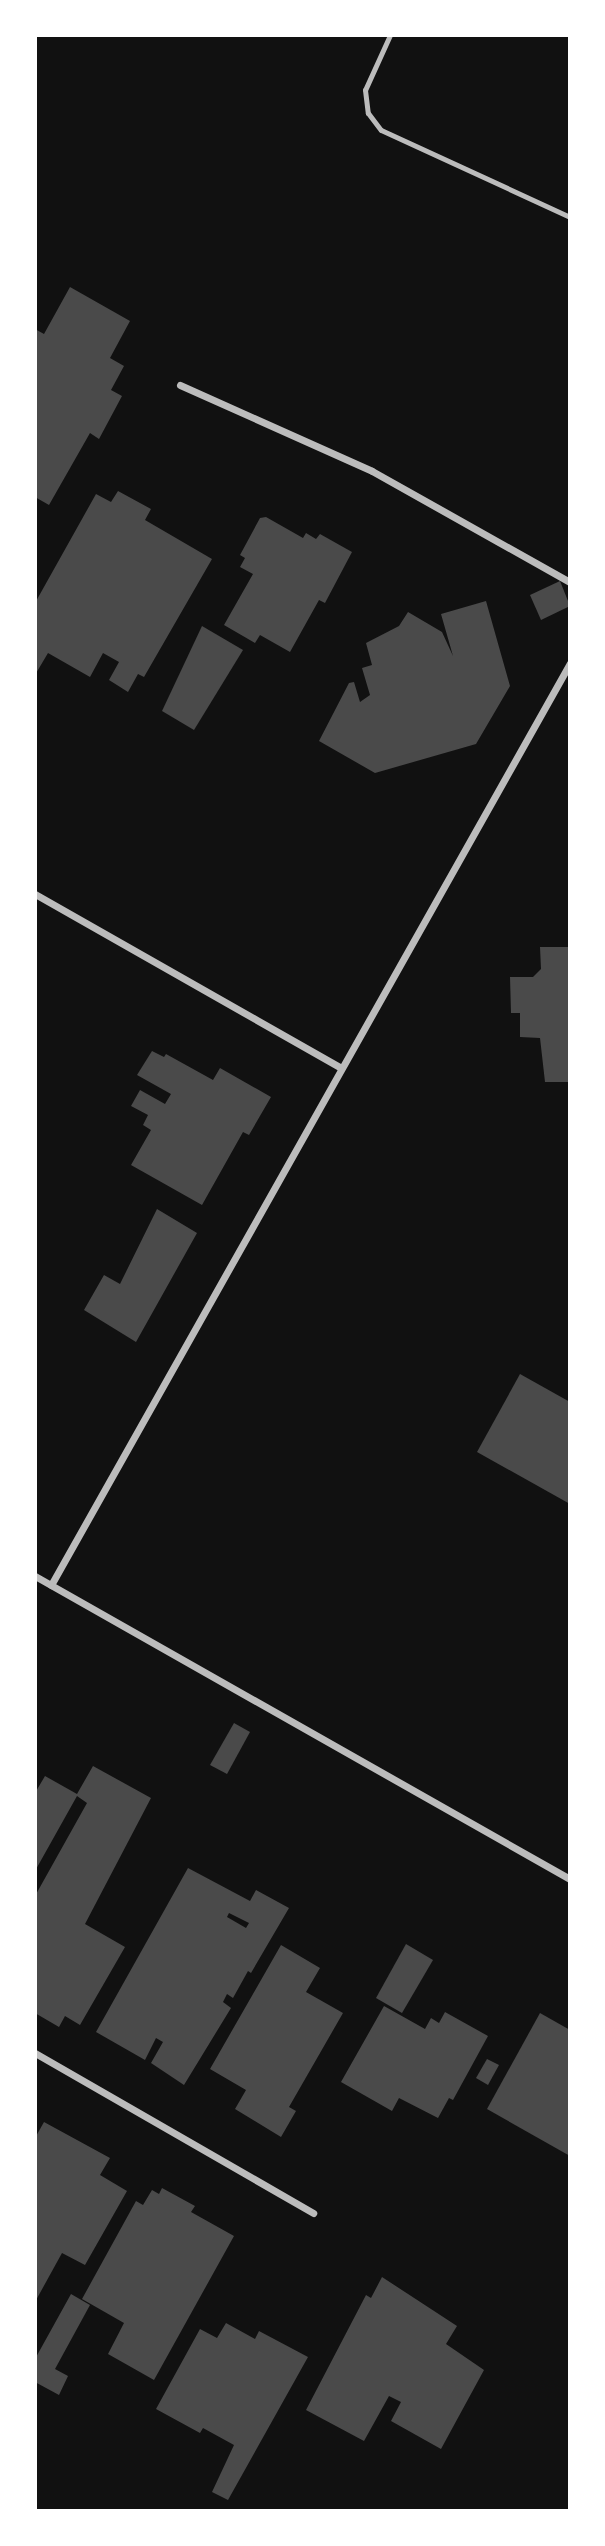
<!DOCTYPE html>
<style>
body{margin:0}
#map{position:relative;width:605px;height:2546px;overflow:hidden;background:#111;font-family:"Noto Sans",sans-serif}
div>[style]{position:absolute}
.building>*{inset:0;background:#4a4a4a}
.service>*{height:5px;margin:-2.5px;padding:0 2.5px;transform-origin:2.5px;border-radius:2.5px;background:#bcbcbc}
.minor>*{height:7px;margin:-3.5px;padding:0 3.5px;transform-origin:3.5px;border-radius:3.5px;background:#bcbcbc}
span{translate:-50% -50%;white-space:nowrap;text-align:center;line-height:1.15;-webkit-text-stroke:7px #fff;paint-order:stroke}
.frame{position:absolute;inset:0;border:37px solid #fff;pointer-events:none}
</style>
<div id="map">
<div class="building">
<i style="clip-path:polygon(70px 287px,130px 321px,110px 358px,124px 366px,111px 390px,122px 396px,99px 439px,90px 433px,49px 505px,35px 497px,35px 329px,44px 334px)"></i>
<i style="clip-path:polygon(118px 491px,151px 509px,145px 520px,212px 559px,144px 677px,138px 674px,128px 692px,109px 680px,119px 662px,103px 653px,90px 677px,48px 653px,35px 675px,35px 603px,96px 494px,111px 502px)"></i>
<i style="clip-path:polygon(266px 517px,303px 538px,306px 533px,316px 539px,320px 534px,352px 552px,325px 603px,319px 600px,290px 652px,260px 635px,255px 643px,224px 625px,253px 574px,240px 567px,245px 558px,240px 555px,260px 518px)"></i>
<i style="clip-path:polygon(560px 581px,570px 606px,541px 620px,530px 595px)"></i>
<i style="clip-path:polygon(486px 601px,510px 686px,476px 744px,375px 773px,319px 741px,349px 683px,354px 682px,360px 702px,370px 695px,362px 668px,372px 665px,366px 643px,399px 626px,408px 612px,442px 632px,453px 656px,441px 614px)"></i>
<i style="clip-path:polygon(202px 626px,243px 650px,194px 730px,162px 711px)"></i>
<i style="clip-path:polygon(540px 947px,570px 947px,570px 1082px,545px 1082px,540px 1038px,520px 1037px,520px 1013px,511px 1013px,510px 977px,533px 977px,541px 969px)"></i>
<i style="clip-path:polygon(152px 1051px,164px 1057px,166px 1054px,213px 1080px,220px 1068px,271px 1097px,249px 1135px,243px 1132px,202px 1205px,131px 1165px,151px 1130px,143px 1125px,148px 1115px,131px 1106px,140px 1090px,165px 1104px,171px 1094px,137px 1075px)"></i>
<i style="clip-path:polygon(157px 1209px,197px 1233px,136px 1342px,84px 1310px,104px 1275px,120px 1284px)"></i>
<i style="clip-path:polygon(520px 1374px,570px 1402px,570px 1504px,477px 1452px)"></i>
<i style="clip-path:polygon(234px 1723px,250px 1732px,227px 1774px,210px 1765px)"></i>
<i style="clip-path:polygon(93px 1766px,151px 1798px,85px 1924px,125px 1947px,80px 2025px,65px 2016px,59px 2027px,35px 2013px,35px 1896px,87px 1803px,77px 1796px,35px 1871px,35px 1793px,45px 1776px,77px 1794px)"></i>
<i style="clip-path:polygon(evenodd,188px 1868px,250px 1901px,256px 1890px,289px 1908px,251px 1973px,248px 1971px,233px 1998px,227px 1994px,223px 2002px,231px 2008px,184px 2085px,151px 2063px,163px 2042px,156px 2038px,145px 2060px,96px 2032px,188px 1868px,229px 1913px,249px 1923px,246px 1928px,227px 1917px,229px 1913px)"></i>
<i style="clip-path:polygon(406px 1944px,433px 1960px,402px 2013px,376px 1998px)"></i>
<i style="clip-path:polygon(281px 1945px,320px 1968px,306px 1992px,343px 2013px,289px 2107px,296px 2111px,281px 2137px,235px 2109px,246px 2090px,210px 2069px)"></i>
<i style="clip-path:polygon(384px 2006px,425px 2029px,431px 2018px,439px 2023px,445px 2012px,488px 2036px,453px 2100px,449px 2098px,438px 2118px,399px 2098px,392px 2111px,341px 2082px)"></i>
<i style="clip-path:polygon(540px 2013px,570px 2030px,570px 2156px,487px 2109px)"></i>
<i style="clip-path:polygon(487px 2059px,499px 2065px,488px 2085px,476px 2078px)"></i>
<i style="clip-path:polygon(44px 2122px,110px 2158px,100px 2175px,127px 2191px,85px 2265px,62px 2253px,35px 2302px,35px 2138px)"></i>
<i style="clip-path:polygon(162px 2188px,195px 2206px,191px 2212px,234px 2236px,154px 2380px,108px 2354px,124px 2323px,82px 2299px,136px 2201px,143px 2205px,152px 2190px,159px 2194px)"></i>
<i style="clip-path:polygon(382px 2277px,457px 2326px,446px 2344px,484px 2370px,441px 2449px,391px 2421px,401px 2402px,389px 2396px,364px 2441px,306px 2410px,366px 2295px,371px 2298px)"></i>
<i style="clip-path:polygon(71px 2294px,90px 2305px,55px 2369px,68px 2376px,59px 2395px,35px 2382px,35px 2359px)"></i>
<i style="clip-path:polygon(226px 2323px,255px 2339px,259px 2331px,308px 2357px,228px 2500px,212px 2492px,234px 2445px,203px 2428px,200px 2433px,156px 2409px,200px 2329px,217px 2338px)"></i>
</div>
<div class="service">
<i style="left:390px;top:35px;width:60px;rotate:114.4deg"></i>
<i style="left:365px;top:90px;width:23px;rotate:83deg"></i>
<i style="left:368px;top:113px;width:21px;rotate:53deg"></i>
<i style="left:381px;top:130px;width:208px;rotate:24.7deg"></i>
</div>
<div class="minor">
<i style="left:180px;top:385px;width:210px;rotate:24.1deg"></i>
<i style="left:372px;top:471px;width:227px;rotate:29.3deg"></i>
<i style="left:35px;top:894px;width:351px;rotate:29.6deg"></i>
<i style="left:35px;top:1576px;width:615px;rotate:29.53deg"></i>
<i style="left:51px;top:1585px;width:1058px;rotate:-60.62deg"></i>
<i style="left:35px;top:2053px;width:321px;rotate:29.9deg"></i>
</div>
<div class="frame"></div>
</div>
